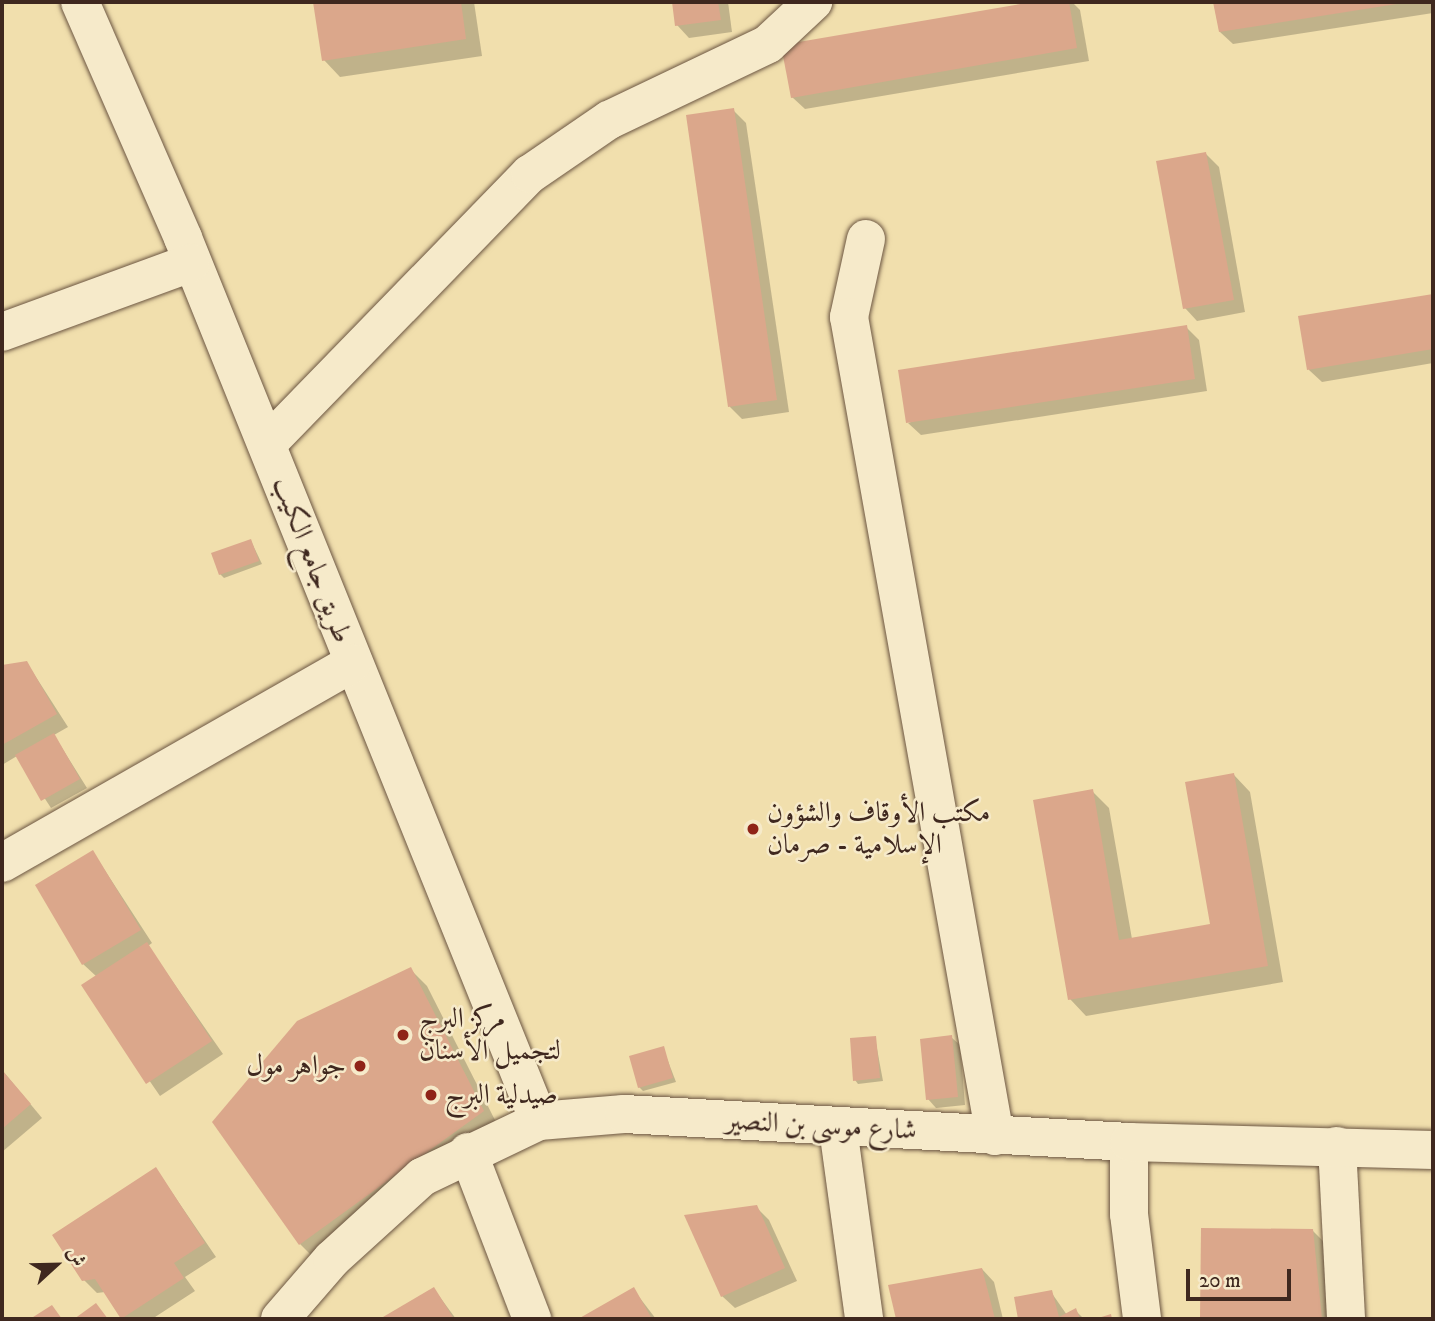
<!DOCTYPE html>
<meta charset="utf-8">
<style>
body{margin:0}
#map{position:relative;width:1435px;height:1321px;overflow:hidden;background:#f1dfad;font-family:"IM FELL DW Pica",Amiri,serif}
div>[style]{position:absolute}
.shadow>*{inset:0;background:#0003}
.building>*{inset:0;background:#dba78b}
.roads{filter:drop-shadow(0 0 2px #6c5642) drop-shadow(0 0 2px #6c5642)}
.minor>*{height:38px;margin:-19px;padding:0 19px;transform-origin:19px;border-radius:19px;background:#f6eaca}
.dots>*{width:19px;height:19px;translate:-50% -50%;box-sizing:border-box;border:4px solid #f6eaca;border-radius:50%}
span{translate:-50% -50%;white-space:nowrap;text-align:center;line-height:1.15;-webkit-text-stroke:5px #f6eaca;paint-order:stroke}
.street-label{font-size:28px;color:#3f281f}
.poi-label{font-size:28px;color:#3f281f}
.left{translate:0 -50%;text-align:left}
.right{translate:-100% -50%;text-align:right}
.frame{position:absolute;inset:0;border:4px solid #3f281f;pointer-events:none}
.north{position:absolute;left:21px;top:1230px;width:70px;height:70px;-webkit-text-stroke:5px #f6eaca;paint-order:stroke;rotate:68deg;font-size:19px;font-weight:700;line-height:28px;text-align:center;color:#3f281f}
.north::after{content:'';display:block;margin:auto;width:24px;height:32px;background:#3f281f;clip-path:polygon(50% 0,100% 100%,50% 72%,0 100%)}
.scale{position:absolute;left:1186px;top:1269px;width:105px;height:32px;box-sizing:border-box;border:4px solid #3f281f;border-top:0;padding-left:9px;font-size:21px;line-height:24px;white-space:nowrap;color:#3f281f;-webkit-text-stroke:5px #f6eaca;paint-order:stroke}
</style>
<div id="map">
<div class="shadow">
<i style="clip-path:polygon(315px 2px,474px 2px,482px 56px,340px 77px,324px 60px)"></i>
<i style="clip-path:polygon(673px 2px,728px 2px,732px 32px,689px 38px,677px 25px)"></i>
<i style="clip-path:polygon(1042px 2px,1072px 2px,1080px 10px,1089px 61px,805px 109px,792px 97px,783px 46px)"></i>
<i style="clip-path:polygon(1215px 2px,1433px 2px,1433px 13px,1233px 44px,1220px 32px)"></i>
<i style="clip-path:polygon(733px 110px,746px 123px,789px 412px,742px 419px,730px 407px)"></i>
<i style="clip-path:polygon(1206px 154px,1219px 167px,1245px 312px,1197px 321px,1185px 308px)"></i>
<i style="clip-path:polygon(1433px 295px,1433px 363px,1322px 382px,1309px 370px,1300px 318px)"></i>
<i style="clip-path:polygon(1186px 327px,1199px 340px,1207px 391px,921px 435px,908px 423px)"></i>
<i style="clip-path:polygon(251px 541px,262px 564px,224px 578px,220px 574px)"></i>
<i style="clip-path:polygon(27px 663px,68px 727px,54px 735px,87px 788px,51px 808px,17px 756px,2px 765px,2px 667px)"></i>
<i style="clip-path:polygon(1234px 775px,1250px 792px,1283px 982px,1086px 1016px,1070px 999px,1092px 791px,1109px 808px,1132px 939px,1212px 925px)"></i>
<i style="clip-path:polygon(93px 852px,152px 943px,148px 946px,223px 1054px,160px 1096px,84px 986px,97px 977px,83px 964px)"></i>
<i style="clip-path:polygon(410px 969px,427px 986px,499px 1128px,316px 1260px,300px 1244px)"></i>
<i style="clip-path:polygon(951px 1037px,960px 1045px,965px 1105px,936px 1108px,928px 1099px)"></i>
<i style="clip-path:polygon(875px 1038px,883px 1081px,858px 1084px,855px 1080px)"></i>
<i style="clip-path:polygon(663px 1048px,676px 1082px,643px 1091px,639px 1087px)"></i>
<i style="clip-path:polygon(2px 1070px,42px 1118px,2px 1152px)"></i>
<i style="clip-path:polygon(156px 1169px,216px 1257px,185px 1277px,195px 1291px,152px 1319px,123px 1319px,105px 1292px,97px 1293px,84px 1280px)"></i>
<i style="clip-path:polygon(756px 1207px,769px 1220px,797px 1281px,735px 1308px,722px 1296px)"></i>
<i style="clip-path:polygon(1202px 1230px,1312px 1230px,1325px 1243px,1332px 1319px,1202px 1319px)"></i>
<i style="clip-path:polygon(982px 1269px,994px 1282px,1003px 1319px,898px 1319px,890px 1287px)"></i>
<i style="clip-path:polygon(434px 1289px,456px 1319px,387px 1319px,386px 1318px)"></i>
<i style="clip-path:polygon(633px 1289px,656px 1319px,582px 1319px)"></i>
<i style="clip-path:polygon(1051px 1292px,1067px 1315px,1075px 1310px,1084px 1319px,1019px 1319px,1016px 1298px)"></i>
</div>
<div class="building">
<i style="clip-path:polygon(313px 2px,461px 2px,466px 39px,322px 61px)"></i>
<i style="clip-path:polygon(672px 2px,718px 2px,721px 20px,675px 26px)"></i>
<i style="clip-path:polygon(1032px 2px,1069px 2px,1077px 48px,791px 98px,781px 45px)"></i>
<i style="clip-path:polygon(1213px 2px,1403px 2px,1403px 3px,1219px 32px)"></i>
<i style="clip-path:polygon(734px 108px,777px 400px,728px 407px,686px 115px)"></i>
<i style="clip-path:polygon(1206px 152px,1234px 300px,1183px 309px,1156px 161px)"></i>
<i style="clip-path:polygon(1433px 294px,1433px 349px,1307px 370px,1298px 316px)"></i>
<i style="clip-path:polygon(1187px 325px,1195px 379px,906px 423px,898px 370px)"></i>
<i style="clip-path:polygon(251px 539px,259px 561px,219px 575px,211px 553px)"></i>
<i style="clip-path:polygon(27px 661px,57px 714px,2px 745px,2px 665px)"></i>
<i style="clip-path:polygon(54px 733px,80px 779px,41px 801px,15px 755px)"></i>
<i style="clip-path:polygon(1234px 773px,1268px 966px,1068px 1000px,1033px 800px,1093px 789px,1119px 940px,1210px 924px,1185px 782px)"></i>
<i style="clip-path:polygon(93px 850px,141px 930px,82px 965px,35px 885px)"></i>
<i style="clip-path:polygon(147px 942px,212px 1041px,146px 1084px,81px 985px)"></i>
<i style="clip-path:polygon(411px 967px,484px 1111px,299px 1245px,212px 1122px,297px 1021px)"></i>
<i style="clip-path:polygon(952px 1035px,958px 1097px,926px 1100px,920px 1039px)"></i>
<i style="clip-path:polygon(876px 1036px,880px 1078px,853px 1081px,850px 1038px)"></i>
<i style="clip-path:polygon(664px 1046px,673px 1078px,638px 1088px,629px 1056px)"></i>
<i style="clip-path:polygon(2px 1070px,31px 1104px,2px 1129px)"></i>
<i style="clip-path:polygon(156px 1167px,205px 1243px,174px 1263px,184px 1278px,121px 1319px,95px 1279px,82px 1281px,52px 1235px)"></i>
<i style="clip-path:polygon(757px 1205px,785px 1268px,721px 1297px,684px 1215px)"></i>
<i style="clip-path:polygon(1201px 1228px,1313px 1229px,1322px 1319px,1200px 1319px)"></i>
<i style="clip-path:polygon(982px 1268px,995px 1319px,896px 1319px,888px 1285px)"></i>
<i style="clip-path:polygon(434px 1287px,454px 1319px,385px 1319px,383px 1317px)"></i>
<i style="clip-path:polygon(634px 1287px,652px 1319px,578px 1319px)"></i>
<i style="clip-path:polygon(1052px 1290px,1059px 1317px,1076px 1308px,1080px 1319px,1018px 1319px,1014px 1297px)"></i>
<i style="clip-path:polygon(96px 1303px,108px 1319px,74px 1319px)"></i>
<i style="clip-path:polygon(52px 1305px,62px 1319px,30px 1319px)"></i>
<i style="clip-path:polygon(1111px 1314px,1112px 1319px,1095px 1319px)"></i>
</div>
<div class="roads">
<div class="minor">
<i style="left:80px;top:2px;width:257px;rotate:66.4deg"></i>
<i style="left:183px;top:238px;width:952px;rotate:68.04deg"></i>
<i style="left:866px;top:239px;width:80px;rotate:102.3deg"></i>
<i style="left:849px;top:317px;width:832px;rotate:79.89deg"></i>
<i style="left:2px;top:332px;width:201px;rotate:-20.1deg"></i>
<i style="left:267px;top:444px;width:377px;rotate:-45.8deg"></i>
<i style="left:530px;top:174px;width:96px;rotate:-34.4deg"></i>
<i style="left:609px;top:120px;width:176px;rotate:-25.5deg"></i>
<i style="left:768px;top:44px;width:62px;rotate:-43deg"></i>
<i style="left:2px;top:863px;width:403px;rotate:-29.7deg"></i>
<i style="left:838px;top:1128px;width:193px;rotate:82.2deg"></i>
<i style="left:1129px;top:1142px;width:72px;rotate:90deg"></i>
<i style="left:1129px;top:1214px;width:106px;rotate:82.9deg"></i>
<i style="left:1337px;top:1146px;width:173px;rotate:87deg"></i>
<i style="left:468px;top:1152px;width:179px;rotate:69deg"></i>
<i style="left:280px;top:1319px;width:79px;rotate:-49.1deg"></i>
<i style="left:332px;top:1259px;width:122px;rotate:-42.3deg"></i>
<i style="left:422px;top:1177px;width:130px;rotate:-25.6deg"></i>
<i style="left:539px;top:1121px;width:85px;rotate:-4.7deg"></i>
<i style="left:624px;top:1114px;width:506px;rotate:3.17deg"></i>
<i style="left:1129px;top:1142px;width:304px;rotate:1.5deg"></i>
</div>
</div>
<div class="dots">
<i style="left:753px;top:829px;background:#8f2418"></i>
<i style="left:403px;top:1035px;background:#8f2418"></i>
<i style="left:360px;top:1066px;background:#8f2418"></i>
<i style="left:431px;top:1095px;background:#8f2418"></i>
</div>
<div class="street-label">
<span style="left:312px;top:560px;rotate:69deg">طريق جامع الكيب</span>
<span style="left:821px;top:1126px;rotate:3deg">شارع موسى بن النصير</span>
</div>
<div class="poi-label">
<span class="left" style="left:767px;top:829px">مكتب الأوقاف والشؤون<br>الإسلامية - صرمان</span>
<span class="left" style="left:419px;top:1035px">مركز البرج<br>لتجميل الأسنان</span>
<span class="right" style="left:346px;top:1066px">جواهر مول</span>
<span class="left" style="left:445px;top:1095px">صيدلية البرج</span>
</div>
<div class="frame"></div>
<div class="north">ش</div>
<div class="scale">20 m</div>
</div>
